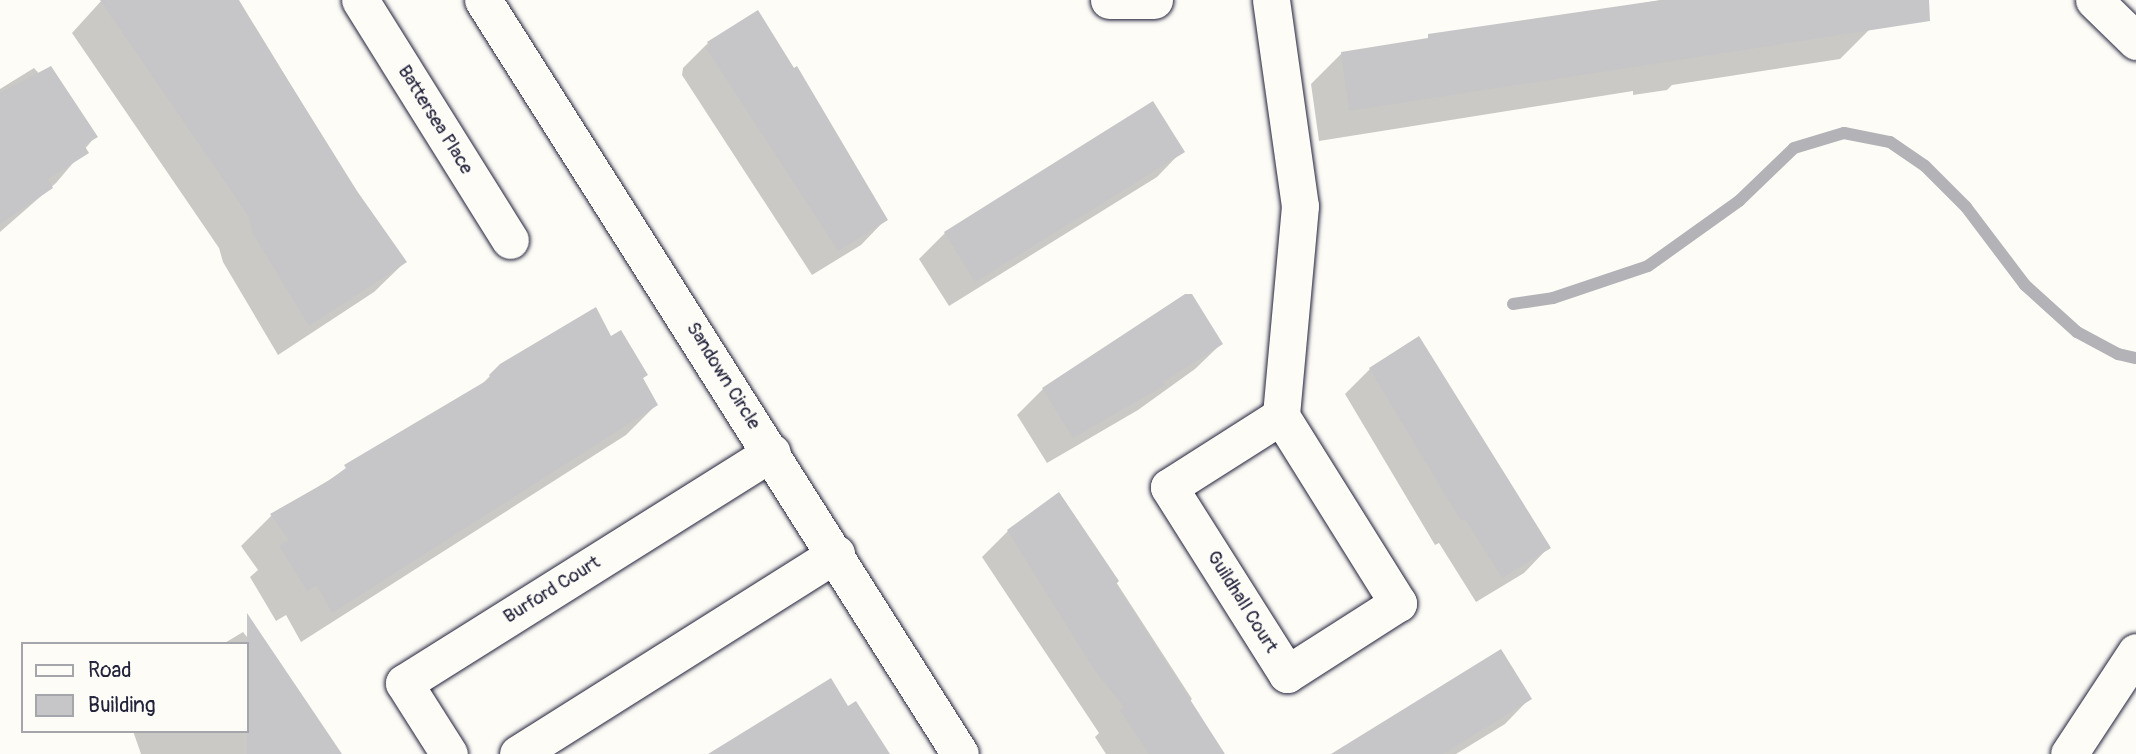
<!DOCTYPE html>
<style>
body{margin:0}
#map{position:relative;width:2136px;height:754px;overflow:hidden;background:#fdfcf7;font-family:Pangolin,sans-serif}
div>[style]{position:absolute}
.shadow>*{inset:0;background:#0003}
.stream>*{height:12px;margin:-6px;padding:0 6px;transform-origin:6px;border-radius:6px;background:#b2b2b7}
.building>*{inset:0;background:#c6c6c8}
.roads{filter:drop-shadow(0 0 2px #22223b) drop-shadow(0 0 2px #22223b)}
.street>*{height:37px;margin:-18.5px;padding:0 18.5px;transform-origin:18.5px;border-radius:18.5px;background:#fdfcf7}
span{translate:-50% -50%;white-space:nowrap;text-align:center;line-height:1.15;-webkit-text-stroke:6px #fdfcf7;paint-order:stroke}
.street-label{font-size:19px;color:#22223b}
.legend{position:absolute;left:21px;top:642px;width:228px;height:91px;box-sizing:border-box;background:#fdfcf7;border:2px solid #a5a5ac;margin:0;padding:9px 12px;list-style:none;font-size:21px;color:#22223b}
.legend li{display:flex;align-items:center;gap:14px;height:35px}
.legend b{width:35px;border:2px solid #a5a5ac}
</style>
<div id="map">
<div class="shadow">
<i style="clip-path:polygon(102px 0,239px 0,356px 192px,405px 262px,374px 292px,278px 355px,223px 262px,219px 248px,72px 33px)"></i>
<i style="clip-path:polygon(1662px 0,1866px 0,1871px 28px,1840px 59px,1672px 85px,1667px 90px,1633px 95px,1633px 91px,1319px 141px,1311px 84px,1342px 53px)"></i>
<i style="clip-path:polygon(708px 43px,886px 219px,861px 245px,812px 275px,682px 75px,683px 68px)"></i>
<i style="clip-path:polygon(34px 68px,95px 137px,56px 183px,0 232px,0 89px)"></i>
<i style="clip-path:polygon(1182px 151px,1157px 177px,949px 306px,919px 259px,945px 233px)"></i>
<i style="clip-path:polygon(1221px 344px,1195px 369px,1138px 410px,1047px 463px,1017px 415px,1043px 389px)"></i>
<i style="clip-path:polygon(1370px 369px,1549px 547px,1524px 573px,1476px 602px,1439px 543px,1435px 545px,1345px 394px)"></i>
<i style="clip-path:polygon(646px 375px,642px 379px,656px 405px,626px 435px,301px 642px,286px 615px,276px 621px,250px 577px,258px 570px,241px 546px,271px 516px,477px 389px,490px 376px)"></i>
<i style="clip-path:polygon(1059px 494px,1192px 699px,1189px 702px,1222px 754px,1106px 754px,1095px 737px,1099px 733px,982px 557px,1008px 531px)"></i>
<i style="clip-path:polygon(243px 632px,340px 754px,141px 754px,133px 731px,247px 731px,247px 644px,223px 644px)"></i>
<i style="clip-path:polygon(1530px 698px,1505px 724px,1456px 754px,1341px 754px)"></i>
</div>
<div class="stream">
<i style="left:1513px;top:304px;width:40px;rotate:-8.5deg"></i>
<i style="left:1553px;top:298px;width:100px;rotate:-18.6deg"></i>
<i style="left:1648px;top:266px;width:112px;rotate:-35.5deg"></i>
<i style="left:1739px;top:201px;width:76px;rotate:-43.9deg"></i>
<i style="left:1794px;top:148px;width:52px;rotate:-16.7deg"></i>
<i style="left:1844px;top:133px;width:47px;rotate:11.1deg"></i>
<i style="left:1890px;top:142px;width:42px;rotate:34.4deg"></i>
<i style="left:1925px;top:166px;width:58px;rotate:45deg"></i>
<i style="left:1966px;top:207px;width:98px;rotate:52.9deg"></i>
<i style="left:2025px;top:285px;width:70px;rotate:42.1deg"></i>
<i style="left:2077px;top:332px;width:47px;rotate:28.2deg"></i>
<i style="left:2118px;top:354px;width:18px;rotate:13deg"></i>
</div>
<div class="building">
<i style="clip-path:polygon(100px 0,238px 0,357px 191px,407px 262px,309px 326px,252px 232px,249px 217px)"></i>
<i style="clip-path:polygon(1661px 0,1929px 0,1930px 21px,1349px 111px,1341px 52px,1428px 38px,1428px 34px)"></i>
<i style="clip-path:polygon(758px 10px,794px 68px,797px 66px,888px 220px,838px 251px,706px 48px,710px 46px,707px 42px)"></i>
<i style="clip-path:polygon(51px 66px,98px 137px,84px 145px,89px 153px,48px 179px,53px 188px,0 224px,0 93px)"></i>
<i style="clip-path:polygon(1153px 101px,1185px 152px,975px 282px,944px 232px)"></i>
<i style="clip-path:polygon(1185px 294px,1192px 294px,1223px 344px,1163px 382px,1165px 385px,1073px 438px,1042px 388px)"></i>
<i style="clip-path:polygon(596px 307px,611px 336px,621px 330px,648px 375px,643px 378px,658px 405px,332px 613px,317px 586px,307px 591px,279px 546px,289px 540px,270px 514px,328px 481px,346px 468px,344px 465px,491px 378px,489px 375px,500px 364px)"></i>
<i style="clip-path:polygon(1419px 336px,1551px 548px,1502px 578px,1465px 519px,1461px 521px,1369px 368px)"></i>
<i style="clip-path:polygon(1059px 492px,1119px 581px,1116px 584px,1225px 754px,1149px 754px,1120px 710px,1124px 707px,1095px 671px,1007px 530px)"></i>
<i style="clip-path:polygon(247px 613px,342px 754px,247px 754px)"></i>
<i style="clip-path:polygon(1501px 649px,1532px 699px,1443px 754px,1331px 754px)"></i>
<i style="clip-path:polygon(831px 678px,848px 706px,856px 701px,890px 754px,708px 754px)"></i>
</div>
<div class="roads">
<div class="street">
<i style="left:360px;top:0;width:283px;rotate:58deg"></i>
<i style="left:483px;top:0;width:892px;rotate:57.68deg"></i>
<i style="left:1109px;top:0;width:45px"></i>
<i style="left:1271px;top:0;width:208px;rotate:82deg"></i>
<i style="left:1300px;top:206px;width:211px;rotate:95.2deg"></i>
<i style="left:1281px;top:416px;width:221px;rotate:58deg"></i>
<i style="left:1398px;top:603px;width:132px;rotate:147.4deg"></i>
<i style="left:1287px;top:674px;width:221px;rotate:-122.3deg"></i>
<i style="left:1169px;top:487px;width:133px;rotate:-32.4deg"></i>
<i style="left:2094px;top:0;width:59px;rotate:44.3deg"></i>
<i style="left:449px;top:754px;width:84px;rotate:-122.4deg"></i>
<i style="left:404px;top:683px;width:434px;rotate:-32.1deg"></i>
<i style="left:518px;top:754px;width:376px;rotate:-32.2deg"></i>
<i style="left:2069px;top:754px;width:122px;rotate:-56.7deg"></i>
</div>
</div>
<div class="street-label">
<span style="left:435px;top:120px;rotate:58deg">Battersea Place</span>
<span style="left:723px;top:376px;rotate:58deg">Sandown Circle</span>
<span style="left:552px;top:590px;rotate:-32deg">Burford Court</span>
<span style="left:1242px;top:602px;rotate:58deg">Guildhall Court</span>
</div>
<ul class="legend">
<li><b style="height:9px;background:#fdfcf7"></b>Road</li>
<li><b style="height:19px;background:#c6c6c8"></b>Building</li>
</ul>
</div>
